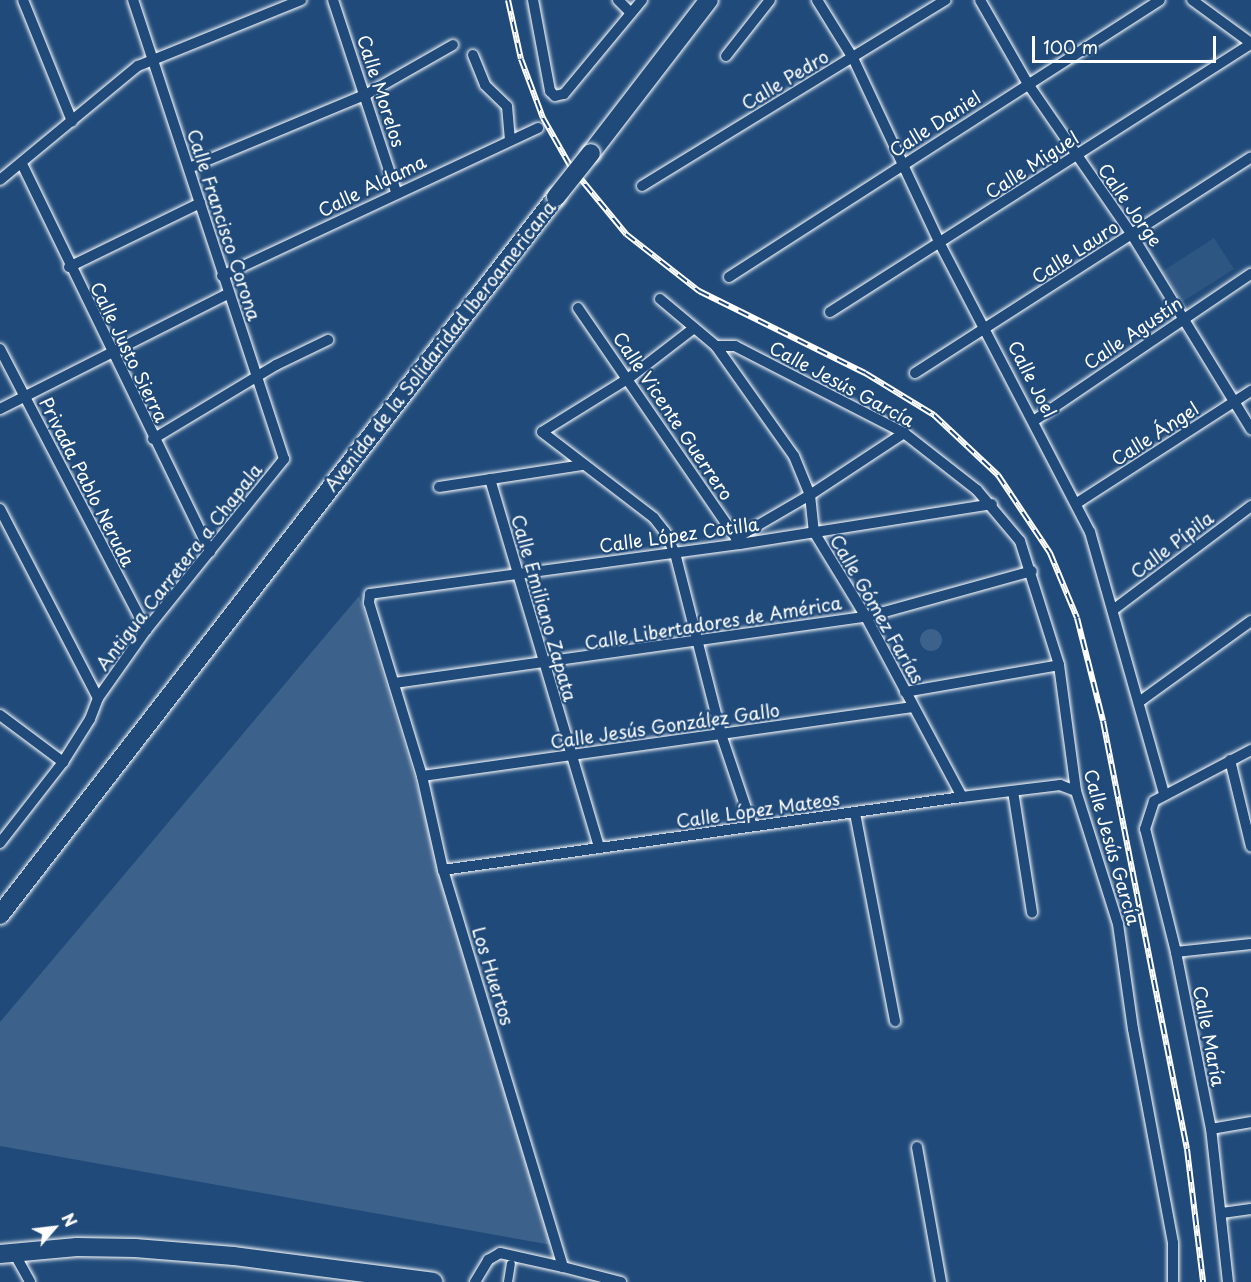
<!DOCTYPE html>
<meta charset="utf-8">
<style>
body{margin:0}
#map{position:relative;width:1251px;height:1282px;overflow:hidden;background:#1f4a7a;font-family:"Playpen Sans",sans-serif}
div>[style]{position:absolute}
.built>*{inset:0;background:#2e5683}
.green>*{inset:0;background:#3c618b}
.round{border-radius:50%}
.roads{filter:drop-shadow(0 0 2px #fff) drop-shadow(0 0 2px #fff)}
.pedestrian>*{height:8px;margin:-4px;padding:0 4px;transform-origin:4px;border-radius:4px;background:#1f4a7a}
.minor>*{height:10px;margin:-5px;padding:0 5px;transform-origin:5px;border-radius:5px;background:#1f4a7a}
.trunk>*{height:18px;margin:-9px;padding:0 9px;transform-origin:9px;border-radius:9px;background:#1f4a7a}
.rail>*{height:6px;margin-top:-3px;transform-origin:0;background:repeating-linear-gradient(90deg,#1f4a7a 0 11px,#fff 0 22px);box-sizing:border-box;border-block:2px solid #fff}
.bridges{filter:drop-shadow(0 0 2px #fff) drop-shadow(0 0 2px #fff)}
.trunk-bridge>*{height:18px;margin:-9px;padding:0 9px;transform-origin:9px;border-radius:9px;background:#1f4a7a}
span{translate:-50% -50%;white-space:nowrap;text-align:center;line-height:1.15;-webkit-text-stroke:4.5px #1f4a7a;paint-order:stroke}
.street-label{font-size:18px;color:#fff}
.north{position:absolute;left:24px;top:1198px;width:60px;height:60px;-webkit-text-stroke:4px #1f4a7a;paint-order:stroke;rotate:62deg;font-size:16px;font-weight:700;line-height:24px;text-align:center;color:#fff}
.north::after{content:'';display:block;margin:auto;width:21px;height:27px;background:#fff;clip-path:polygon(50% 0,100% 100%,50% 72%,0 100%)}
.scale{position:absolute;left:1032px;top:36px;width:184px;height:27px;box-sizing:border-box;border:3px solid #fff;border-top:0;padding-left:8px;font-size:18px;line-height:21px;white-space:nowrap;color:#fff;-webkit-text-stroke:4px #1f4a7a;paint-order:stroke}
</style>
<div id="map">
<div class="built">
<i style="clip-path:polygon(1214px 238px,1234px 269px,1182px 302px,1163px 271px)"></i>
</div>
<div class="green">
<i style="clip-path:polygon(359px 596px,557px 1246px,0 1146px,0 1022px)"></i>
<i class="round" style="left:920px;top:629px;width:22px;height:22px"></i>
</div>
<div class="roads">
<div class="pedestrian">
<i style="left:508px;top:1282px;width:18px;rotate:-81deg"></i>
</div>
<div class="minor">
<i style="left:23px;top:0;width:131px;rotate:68deg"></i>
<i style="left:333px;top:0;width:202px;rotate:71.8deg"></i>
<i style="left:533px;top:0;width:93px;rotate:79.4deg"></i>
<i style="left:550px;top:91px;width:7px;rotate:45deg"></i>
<i style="left:555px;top:96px;width:9px;rotate:-13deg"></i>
<i style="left:564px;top:94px;width:122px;rotate:-50.3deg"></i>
<i style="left:618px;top:0;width:18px;rotate:45deg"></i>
<i style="left:817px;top:0;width:68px;rotate:58.2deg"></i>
<i style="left:853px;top:58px;width:205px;rotate:64.9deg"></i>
<i style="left:940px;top:244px;width:325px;rotate:62.5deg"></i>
<i style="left:1090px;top:532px;width:272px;rotate:74.2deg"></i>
<i style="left:980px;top:0;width:97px;rotate:60.3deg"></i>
<i style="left:1028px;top:84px;width:183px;rotate:55.4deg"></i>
<i style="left:1132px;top:235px;width:228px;rotate:58.5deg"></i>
<i style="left:1192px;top:0;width:73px;rotate:36.1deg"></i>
<i style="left:473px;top:55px;width:32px;rotate:68deg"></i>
<i style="left:485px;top:85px;width:30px;rotate:44deg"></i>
<i style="left:507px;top:106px;width:32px;rotate:85deg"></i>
<i style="left:726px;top:56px;width:71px;rotate:-51.8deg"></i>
<i style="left:22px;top:164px;width:431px;rotate:64.1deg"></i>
<i style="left:189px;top:168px;width:193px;rotate:-22.6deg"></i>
<i style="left:367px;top:94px;width:99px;rotate:-29.7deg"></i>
<i style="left:0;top:180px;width:179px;rotate:-39.6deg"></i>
<i style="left:138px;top:66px;width:176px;rotate:-22deg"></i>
<i style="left:642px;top:186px;width:356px;rotate:-31.5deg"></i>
<i style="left:69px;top:267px;width:146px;rotate:-26deg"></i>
<i style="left:222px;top:276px;width:349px;rotate:-25.1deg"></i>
<i style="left:729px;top:277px;width:512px;rotate:-32.73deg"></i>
<i style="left:660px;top:299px;width:73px;rotate:40deg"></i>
<i style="left:716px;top:346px;width:135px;rotate:54.7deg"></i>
<i style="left:794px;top:456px;width:42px;rotate:67.7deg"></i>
<i style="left:810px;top:495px;width:37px;rotate:84deg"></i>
<i style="left:814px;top:532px;width:100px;rotate:58.5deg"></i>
<i style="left:866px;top:617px;width:204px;rotate:61.9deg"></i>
<i style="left:578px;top:308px;width:286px;rotate:55.5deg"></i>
<i style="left:830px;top:312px;width:499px;rotate:-32.5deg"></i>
<i style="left:694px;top:328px;width:82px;rotate:142.4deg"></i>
<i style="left:629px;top:378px;width:102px;rotate:148.2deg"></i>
<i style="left:542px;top:432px;width:141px;rotate:37.5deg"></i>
<i style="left:654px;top:518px;width:18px;rotate:52deg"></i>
<i style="left:665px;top:532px;width:23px;rotate:65deg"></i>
<i style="left:675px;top:553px;width:187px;rotate:75.7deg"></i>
<i style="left:721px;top:734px;width:97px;rotate:71.4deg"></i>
<i style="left:716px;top:346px;width:19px"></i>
<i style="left:735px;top:346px;width:190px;rotate:27.2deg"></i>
<i style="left:904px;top:433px;width:93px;rotate:38deg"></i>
<i style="left:977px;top:490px;width:67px;rotate:49.9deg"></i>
<i style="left:1020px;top:541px;width:130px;rotate:72.5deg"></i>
<i style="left:1059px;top:665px;width:127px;rotate:82.3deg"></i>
<i style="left:1076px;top:791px;width:139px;rotate:72.5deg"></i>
<i style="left:1118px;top:924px;width:106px;rotate:81.9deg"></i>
<i style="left:1133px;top:1029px;width:218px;rotate:79.4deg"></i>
<i style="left:1173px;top:1243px;width:39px;rotate:90deg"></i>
<i style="left:0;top:349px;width:317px;rotate:62.5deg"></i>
<i style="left:915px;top:373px;width:399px;rotate:-32.7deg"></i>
<i style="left:0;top:409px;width:255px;rotate:-26.8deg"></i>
<i style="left:1035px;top:420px;width:261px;rotate:-34.1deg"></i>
<i style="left:153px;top:439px;width:144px;rotate:-31deg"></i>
<i style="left:276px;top:365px;width:58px;rotate:-25.7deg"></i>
<i style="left:490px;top:479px;width:385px;rotate:73.5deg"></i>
<i style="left:439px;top:487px;width:146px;rotate:-8.7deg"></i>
<i style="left:1077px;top:503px;width:207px;rotate:-32.8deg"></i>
<i style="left:0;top:509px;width:213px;rotate:62.6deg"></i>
<i style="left:736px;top:538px;width:86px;rotate:-30.2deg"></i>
<i style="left:810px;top:495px;width:113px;rotate:-33.4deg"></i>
<i style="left:1113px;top:610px;width:173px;rotate:-37deg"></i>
<i style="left:394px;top:683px;width:477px;rotate:-8deg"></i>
<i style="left:866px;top:617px;width:172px;rotate:-15.5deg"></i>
<i style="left:905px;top:692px;width:156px;rotate:-9.9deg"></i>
<i style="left:1139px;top:702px;width:138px;rotate:-35.9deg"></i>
<i style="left:0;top:715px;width:79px;rotate:36.7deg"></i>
<i style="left:1230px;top:760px;width:89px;rotate:76.4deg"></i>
<i style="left:422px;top:776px;width:496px;rotate:-8deg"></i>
<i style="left:1013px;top:791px;width:123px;rotate:81.1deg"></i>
<i style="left:855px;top:813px;width:212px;rotate:79.1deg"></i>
<i style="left:0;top:843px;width:103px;rotate:-52.1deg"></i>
<i style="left:63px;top:762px;width:51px;rotate:-57.9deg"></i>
<i style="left:90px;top:719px;width:22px;rotate:-69deg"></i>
<i style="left:98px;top:698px;width:83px;rotate:-54.8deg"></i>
<i style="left:146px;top:630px;width:220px;rotate:-51.1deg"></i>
<i style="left:284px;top:459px;width:483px;rotate:-108.2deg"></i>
<i style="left:443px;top:870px;width:524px;rotate:-8.01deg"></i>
<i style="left:962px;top:797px;width:99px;rotate:-7deg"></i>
<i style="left:1060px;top:785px;width:17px;rotate:21deg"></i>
<i style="left:1176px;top:952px;width:75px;rotate:-6.1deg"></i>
<i style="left:1211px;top:1129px;width:41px;rotate:-9.9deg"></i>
<i style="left:917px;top:1147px;width:137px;rotate:79.9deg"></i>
<i style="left:1222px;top:1213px;width:29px;rotate:-8deg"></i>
<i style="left:13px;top:1251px;width:35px;rotate:61deg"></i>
<i style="left:563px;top:1267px;width:60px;rotate:14.5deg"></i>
<i style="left:475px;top:1282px;width:26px;rotate:-59deg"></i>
<i style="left:488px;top:1260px;width:14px;rotate:-30deg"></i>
<i style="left:500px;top:1253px;width:65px;rotate:12.5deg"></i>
<i style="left:563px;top:1267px;width:415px;rotate:-106.8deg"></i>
<i style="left:443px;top:870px;width:96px;rotate:-102.6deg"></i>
<i style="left:422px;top:776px;width:181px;rotate:-107deg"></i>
<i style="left:369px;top:603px;width:9px;rotate:-84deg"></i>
<i style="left:370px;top:594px;width:373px;rotate:-7.7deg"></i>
<i style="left:740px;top:544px;width:255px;rotate:-9deg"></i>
<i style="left:1228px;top:1282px;width:154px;rotate:-96.3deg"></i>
<i style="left:1211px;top:1129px;width:180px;rotate:-101.2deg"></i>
<i style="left:1176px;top:952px;width:127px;rotate:-104.1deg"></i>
<i style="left:1145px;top:829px;width:29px;rotate:-72deg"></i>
<i style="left:1154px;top:801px;width:110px;rotate:-27.7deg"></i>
</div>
<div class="trunk">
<i style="left:591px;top:153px;width:193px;rotate:-52.4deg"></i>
<i style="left:0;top:915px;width:908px;rotate:-52.25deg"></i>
<i style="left:0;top:1254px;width:77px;rotate:-5.2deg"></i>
<i style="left:77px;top:1247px;width:58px;rotate:1deg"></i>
<i style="left:135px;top:1248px;width:99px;rotate:4.6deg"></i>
<i style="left:234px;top:1256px;width:201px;rotate:7.4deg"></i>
</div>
</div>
<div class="rail">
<i style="left:508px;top:0;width:60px;rotate:77.6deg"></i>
<i style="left:521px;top:59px;width:63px;rotate:69.6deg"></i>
<i style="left:543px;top:118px;width:56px;rotate:60.3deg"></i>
<i style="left:571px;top:167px;width:87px;rotate:50.6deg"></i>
<i style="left:626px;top:234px;width:93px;rotate:38deg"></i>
<i style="left:699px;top:291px;width:185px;rotate:26.3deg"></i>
<i style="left:865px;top:373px;width:81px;rotate:31.3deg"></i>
<i style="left:934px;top:415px;width:88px;rotate:43.2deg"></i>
<i style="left:998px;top:475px;width:94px;rotate:56.3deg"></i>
<i style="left:1050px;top:553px;width:70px;rotate:67.4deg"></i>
<i style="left:1077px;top:618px;width:106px;rotate:75.8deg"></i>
<i style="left:1103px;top:721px;width:436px;rotate:78.9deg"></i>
<i style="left:1187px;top:1149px;width:134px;rotate:83.1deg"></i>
</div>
<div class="bridges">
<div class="trunk-bridge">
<i style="left:556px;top:197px;width:56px;rotate:-51.5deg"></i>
</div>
</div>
<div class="street-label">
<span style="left:785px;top:80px;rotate:-31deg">Calle Pedro</span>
<span style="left:381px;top:91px;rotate:72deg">Calle Morelos</span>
<span style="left:935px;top:124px;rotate:-33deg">Calle Daniel</span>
<span style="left:1032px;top:165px;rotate:-33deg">Calle Miguel</span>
<span style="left:372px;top:186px;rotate:-26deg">Calle Aldama</span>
<span style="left:1130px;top:205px;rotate:55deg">Calle Jorge</span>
<span style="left:224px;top:225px;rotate:72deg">Calle Francisco Corona</span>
<span style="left:1075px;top:252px;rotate:-33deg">Calle Lauro</span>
<span style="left:1133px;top:333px;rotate:-34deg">Calle Agustín</span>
<span style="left:440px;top:346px;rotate:-52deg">Avenida de la Solidaridad Iberoamericana</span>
<span style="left:129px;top:352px;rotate:64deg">Calle Justo Sierra</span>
<span style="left:1032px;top:379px;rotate:63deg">Calle Joel</span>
<span style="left:842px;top:384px;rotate:28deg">Calle Jesús García</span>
<span style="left:673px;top:416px;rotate:56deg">Calle Vicente Guerrero</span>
<span style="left:1155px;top:434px;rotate:-33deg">Calle Ángel</span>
<span style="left:87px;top:482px;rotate:63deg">Privada Pablo Neruda</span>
<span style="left:679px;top:535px;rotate:-8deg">Calle López Cotilla</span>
<span style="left:1172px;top:545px;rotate:-37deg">Calle Pípila</span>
<span style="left:179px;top:567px;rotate:-52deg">Antigua Carretera a Chapala</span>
<span style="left:544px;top:608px;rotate:74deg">Calle Emiliano Zapata</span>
<span style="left:877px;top:609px;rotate:60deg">Calle Gómez Farías</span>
<span style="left:713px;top:623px;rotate:-9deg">Calle Libertadores de América</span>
<span style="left:665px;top:726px;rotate:-8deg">Calle Jesús González Gallo</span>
<span style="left:758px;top:810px;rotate:-8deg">Calle López Mateos</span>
<span style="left:1112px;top:847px;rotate:74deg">Calle Jesús García</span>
<span style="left:493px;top:976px;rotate:73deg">Los Huertos</span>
<span style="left:1209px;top:1036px;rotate:79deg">Calle María</span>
</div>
<div class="north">N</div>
<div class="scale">100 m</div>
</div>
